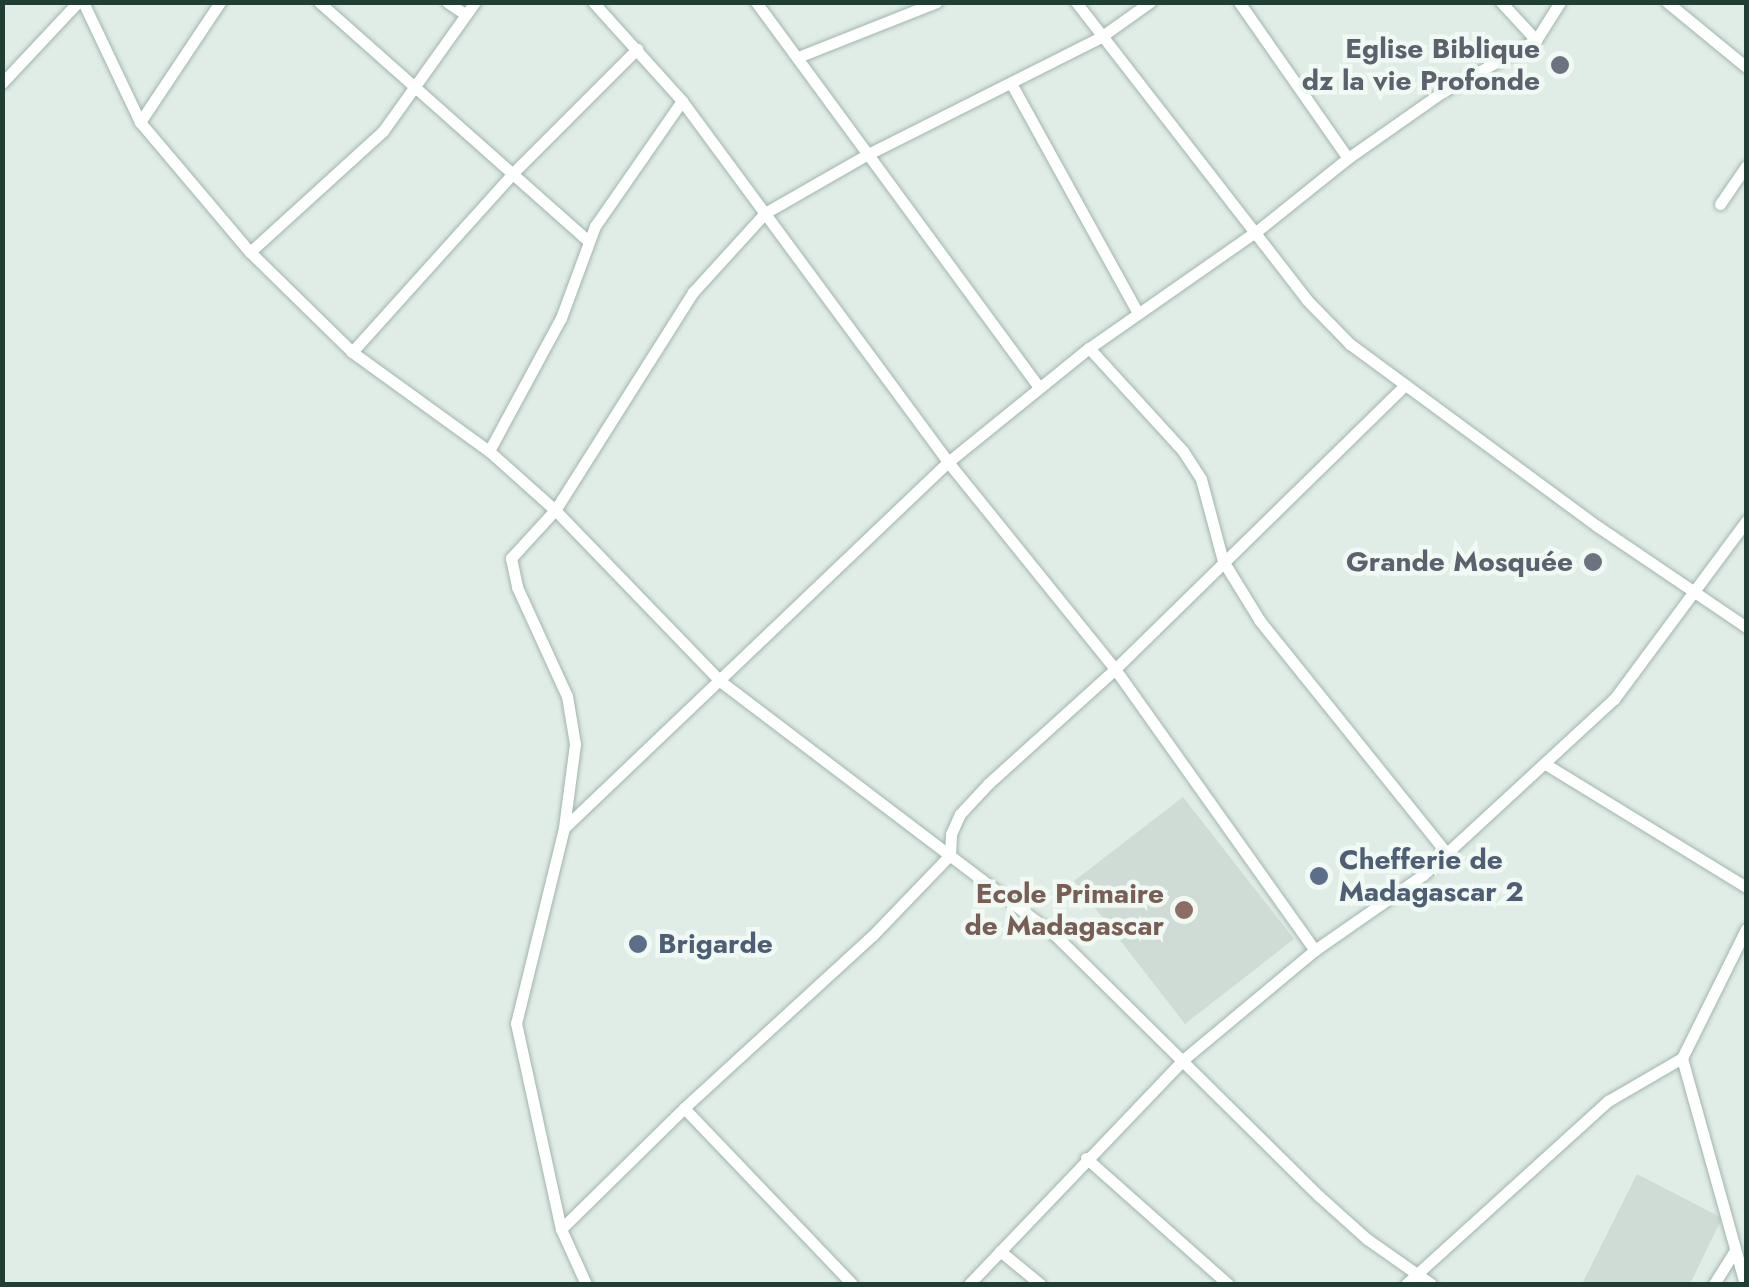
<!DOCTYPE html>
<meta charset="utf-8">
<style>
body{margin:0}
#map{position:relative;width:1749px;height:1287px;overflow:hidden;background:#e0ede6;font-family:Jost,sans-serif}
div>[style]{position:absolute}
.built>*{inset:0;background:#cedcd5}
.roads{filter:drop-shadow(0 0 2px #a2b5ad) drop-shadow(0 0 2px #a2b5ad)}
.minor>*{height:11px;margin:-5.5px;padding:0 5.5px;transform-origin:5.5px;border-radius:5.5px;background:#fff}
.dots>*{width:28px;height:28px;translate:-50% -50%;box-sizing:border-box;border:5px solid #f1f9f4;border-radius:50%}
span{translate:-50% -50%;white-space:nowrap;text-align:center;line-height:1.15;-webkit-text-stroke:9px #f1f9f4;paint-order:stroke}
.worship-label{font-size:28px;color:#5b616d;font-weight:700}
.right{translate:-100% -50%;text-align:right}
.service-label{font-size:28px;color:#4e5e75;font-weight:700}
.left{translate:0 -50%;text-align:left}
.education-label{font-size:28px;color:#785e54;font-weight:700}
.frame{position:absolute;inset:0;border:5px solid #1f3f35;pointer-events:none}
</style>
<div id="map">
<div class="built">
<i style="clip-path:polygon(1183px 797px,1294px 939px,1185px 1024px,1074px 881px)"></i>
<i style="clip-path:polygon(1637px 1174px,1722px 1218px,1690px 1284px,1582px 1284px)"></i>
</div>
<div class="roads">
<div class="minor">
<i style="left:83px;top:2px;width:133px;rotate:64.6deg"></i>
<i style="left:140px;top:122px;width:170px;rotate:49.8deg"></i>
<i style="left:250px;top:252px;width:180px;rotate:-42.3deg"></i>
<i style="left:383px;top:131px;width:158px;rotate:-54.5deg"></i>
<i style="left:319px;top:2px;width:361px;rotate:41.6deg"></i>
<i style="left:447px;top:2px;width:22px;rotate:34deg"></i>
<i style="left:593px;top:2px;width:133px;rotate:48deg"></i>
<i style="left:682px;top:101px;width:448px;rotate:53.6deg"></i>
<i style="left:948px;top:462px;width:266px;rotate:51.1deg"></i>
<i style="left:1115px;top:669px;width:345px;rotate:54.6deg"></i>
<i style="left:756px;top:2px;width:478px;rotate:53.7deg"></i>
<i style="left:1076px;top:2px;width:377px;rotate:52.2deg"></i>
<i style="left:1307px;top:300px;width:62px;rotate:45.7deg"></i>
<i style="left:1350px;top:344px;width:307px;rotate:36.4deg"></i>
<i style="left:1597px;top:526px;width:180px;rotate:34.1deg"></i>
<i style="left:1150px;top:2px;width:60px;rotate:144.5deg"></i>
<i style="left:1101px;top:37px;width:261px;rotate:153.3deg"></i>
<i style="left:868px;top:154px;width:119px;rotate:150.2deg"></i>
<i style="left:765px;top:213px;width:107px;rotate:132.3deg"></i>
<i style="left:693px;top:292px;width:258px;rotate:122.3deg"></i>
<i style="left:555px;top:510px;width:65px;rotate:132.5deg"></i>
<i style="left:511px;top:558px;width:30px;rotate:78deg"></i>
<i style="left:517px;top:587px;width:120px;rotate:65.4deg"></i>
<i style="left:567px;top:696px;width:49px;rotate:80.5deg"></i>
<i style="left:575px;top:744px;width:85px;rotate:97.5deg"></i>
<i style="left:564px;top:828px;width:201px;rotate:103.8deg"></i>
<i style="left:516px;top:1023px;width:211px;rotate:77.7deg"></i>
<i style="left:561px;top:1229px;width:173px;rotate:-44.5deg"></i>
<i style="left:684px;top:1108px;width:255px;rotate:-42.5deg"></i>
<i style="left:872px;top:936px;width:112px;rotate:-46.1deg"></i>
<i style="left:950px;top:855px;width:21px;rotate:-87deg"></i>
<i style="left:951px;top:834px;width:22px;rotate:-66deg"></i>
<i style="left:960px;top:814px;width:42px;rotate:-46.9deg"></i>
<i style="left:989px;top:783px;width:170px;rotate:-42.1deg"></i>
<i style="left:1115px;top:669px;width:404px;rotate:-44.4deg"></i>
<i style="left:1239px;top:2px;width:190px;rotate:55.1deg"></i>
<i style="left:1501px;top:2px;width:52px;rotate:47.4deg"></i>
<i style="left:1667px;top:2px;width:102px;rotate:39.4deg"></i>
<i style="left:798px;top:57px;width:149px;rotate:-21.6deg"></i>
<i style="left:2px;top:83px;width:111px;rotate:-46.8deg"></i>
<i style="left:1012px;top:85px;width:260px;rotate:61.1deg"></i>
<i style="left:140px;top:122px;width:144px;rotate:-56.3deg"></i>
<i style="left:1720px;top:204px;width:46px;rotate:-55.6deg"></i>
<i style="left:250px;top:252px;width:143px;rotate:44.4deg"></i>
<i style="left:352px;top:352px;width:239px;rotate:-48deg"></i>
<i style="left:512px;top:174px;width:177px;rotate:-45deg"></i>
<i style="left:1089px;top:348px;width:139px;rotate:47.6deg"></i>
<i style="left:1183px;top:451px;width:33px;rotate:57deg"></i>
<i style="left:1201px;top:479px;width:85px;rotate:75deg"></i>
<i style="left:1223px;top:561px;width:70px;rotate:58.3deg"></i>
<i style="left:1260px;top:621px;width:300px;rotate:51.2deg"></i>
<i style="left:352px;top:352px;width:169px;rotate:35.9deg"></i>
<i style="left:489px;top:451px;width:89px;rotate:41.8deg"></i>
<i style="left:555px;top:510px;width:238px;rotate:46deg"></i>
<i style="left:720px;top:681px;width:420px;rotate:37.2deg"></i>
<i style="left:1055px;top:935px;width:371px;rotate:44.7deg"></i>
<i style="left:1319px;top:1196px;width:64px;rotate:41.9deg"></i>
<i style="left:1367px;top:1239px;width:78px;rotate:35.1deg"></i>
<i style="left:489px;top:451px;width:151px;rotate:-61.6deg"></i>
<i style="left:561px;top:318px;width:98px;rotate:-69.7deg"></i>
<i style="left:595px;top:226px;width:152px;rotate:-55.2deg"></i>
<i style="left:1547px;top:765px;width:233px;rotate:31.5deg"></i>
<i style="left:564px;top:828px;width:530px;rotate:-43.63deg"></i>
<i style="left:948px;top:462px;width:181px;rotate:-39deg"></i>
<i style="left:1089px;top:348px;width:205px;rotate:-34.9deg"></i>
<i style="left:1257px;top:231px;width:117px;rotate:-38.7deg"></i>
<i style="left:1348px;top:158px;width:113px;rotate:-35deg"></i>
<i style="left:1441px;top:93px;width:109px;rotate:-29.2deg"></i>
<i style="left:1536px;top:40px;width:45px;rotate:-57.7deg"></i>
<i style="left:684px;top:1108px;width:243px;rotate:46.3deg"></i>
<i style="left:1086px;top:1158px;width:190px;rotate:41.6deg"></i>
<i style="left:561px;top:1229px;width:60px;rotate:65.6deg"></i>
<i style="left:1000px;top:1251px;width:52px;rotate:39.5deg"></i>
<i style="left:969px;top:1284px;width:311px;rotate:-46.3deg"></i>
<i style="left:1184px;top:1059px;width:170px;rotate:-39.8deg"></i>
<i style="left:1315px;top:950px;width:131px;rotate:-34.8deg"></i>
<i style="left:1423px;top:875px;width:260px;rotate:-42.7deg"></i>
<i style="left:1614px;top:699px;width:222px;rotate:-53.4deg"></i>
<i style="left:1406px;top:1284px;width:273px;rotate:-42.2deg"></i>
<i style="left:1608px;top:1101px;width:86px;rotate:-30.2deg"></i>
<i style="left:1714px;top:1284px;width:39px;rotate:-58deg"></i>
<i style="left:1745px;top:1284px;width:235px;rotate:-105.6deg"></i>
<i style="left:1682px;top:1058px;width:144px;rotate:-63.6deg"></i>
</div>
</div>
<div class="dots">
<i style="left:1560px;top:65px;background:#6b7280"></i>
<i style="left:1593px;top:562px;background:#6b7280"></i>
<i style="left:1319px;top:876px;background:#5c6f8a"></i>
<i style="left:1184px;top:910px;background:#8d6e63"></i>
<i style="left:638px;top:944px;background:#5c6f8a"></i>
</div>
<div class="worship-label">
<span class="right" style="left:1540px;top:65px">Eglise Biblique<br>dz la vie Profonde</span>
<span class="right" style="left:1573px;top:562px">Grande Mosquée</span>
</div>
<div class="service-label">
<span class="left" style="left:1339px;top:876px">Chefferie de<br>Madagascar 2</span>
<span class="left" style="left:658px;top:944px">Brigarde</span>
</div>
<div class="education-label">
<span class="right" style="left:1164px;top:910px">Ecole Primaire<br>de Madagascar</span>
</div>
<div class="frame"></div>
</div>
